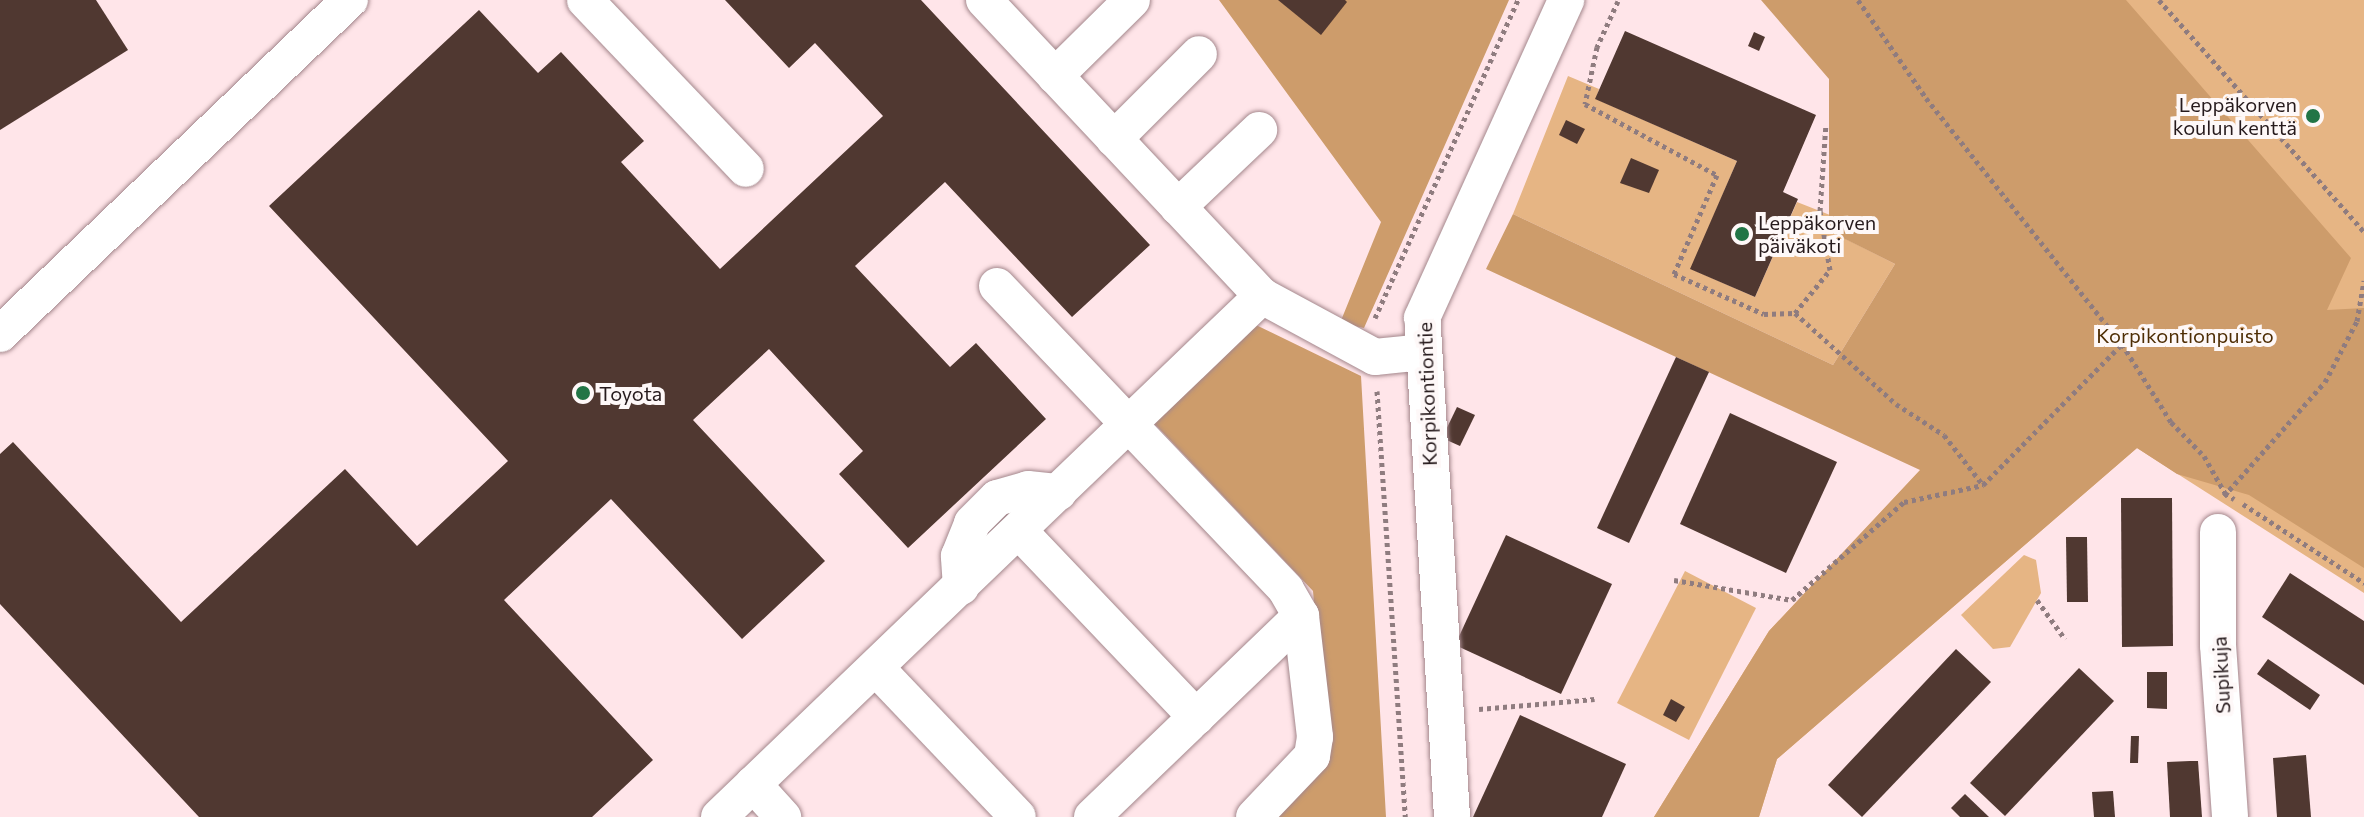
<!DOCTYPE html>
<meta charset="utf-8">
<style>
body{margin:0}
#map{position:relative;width:2364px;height:817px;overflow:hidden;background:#ffe5e9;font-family:Commissioner,sans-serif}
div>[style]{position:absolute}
.green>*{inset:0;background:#e6b584}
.forest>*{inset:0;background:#cd9c6b}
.building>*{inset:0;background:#503831}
.path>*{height:5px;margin-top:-2.5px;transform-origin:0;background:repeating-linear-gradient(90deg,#8f7c7f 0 4px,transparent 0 8px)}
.roads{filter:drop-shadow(0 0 2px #a4878c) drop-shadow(0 0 2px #a4878c)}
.minor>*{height:36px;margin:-18px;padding:0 18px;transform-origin:18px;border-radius:18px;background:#fff}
.dots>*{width:22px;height:22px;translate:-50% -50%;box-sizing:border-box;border:4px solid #fef8f8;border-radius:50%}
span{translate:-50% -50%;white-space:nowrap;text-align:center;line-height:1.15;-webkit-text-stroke:8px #fef8f8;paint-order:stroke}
.poi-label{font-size:20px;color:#261a1c}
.right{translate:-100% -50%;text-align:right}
.left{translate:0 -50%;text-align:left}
.park-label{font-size:20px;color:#4e2d04}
.street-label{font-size:20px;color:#261a1c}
</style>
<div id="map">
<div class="green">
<i style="clip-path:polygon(1836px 0,2364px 0,2364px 593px,2137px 448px,1777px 759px,1759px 817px,1654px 817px,1769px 631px,2062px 320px)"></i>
<i style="clip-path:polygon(1568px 76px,1599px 89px,1596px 99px,1737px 161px,1691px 269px,1755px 297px,1797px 202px,1830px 215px,1830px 231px,1895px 264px,1833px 365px,1513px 214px)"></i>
<i style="clip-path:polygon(2024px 555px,2036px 560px,2041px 593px,2010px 647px,1993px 649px,1961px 615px)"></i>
<i style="clip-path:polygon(1685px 571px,1756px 608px,1689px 740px,1617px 703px)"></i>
</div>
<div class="forest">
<i style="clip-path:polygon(1219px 0,1509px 0,1364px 328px,1340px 323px,1381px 222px)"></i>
<i style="clip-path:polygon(1761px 0,2126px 0,2351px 258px,2327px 310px,2364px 308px,2364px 568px,2249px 495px,2177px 474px,2137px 448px,1777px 759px,1759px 817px,1654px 817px,1769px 631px,1920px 470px,1486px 269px,1513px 214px,1833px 365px,1895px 264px,1829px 231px,1829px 79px)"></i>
<i style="clip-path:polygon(1256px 325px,1361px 376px,1386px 817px,1265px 817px,1327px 756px,1313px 591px,1152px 421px)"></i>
</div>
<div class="building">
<i style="clip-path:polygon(0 0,96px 0,128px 50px,0 130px)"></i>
<i style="clip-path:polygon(725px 0,921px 0,1150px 245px,1072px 317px,945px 182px,855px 266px,950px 367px,976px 343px,1046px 419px,908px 548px,839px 474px,863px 451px,769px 349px,693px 420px,825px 561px,742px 639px,611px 499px,504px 600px,653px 760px,592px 817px,199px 817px,0 604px,0 454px,13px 442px,181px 622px,345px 469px,417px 546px,508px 461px,269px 206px,479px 10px,538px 73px,561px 52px,644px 141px,621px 162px,720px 269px,883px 116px,815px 43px,789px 68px)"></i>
<i style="clip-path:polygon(1278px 0,1345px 0,1347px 2px,1321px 35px)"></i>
<i style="clip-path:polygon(1625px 31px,1816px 115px,1783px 192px,1798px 199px,1755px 297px,1690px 269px,1737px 161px,1595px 99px)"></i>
<i style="clip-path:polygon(1754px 32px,1765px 37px,1759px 51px,1748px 46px)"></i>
<i style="clip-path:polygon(1566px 120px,1585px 129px,1577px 144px,1559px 135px)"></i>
<i style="clip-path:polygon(1631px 158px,1659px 170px,1649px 193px,1620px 183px)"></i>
<i style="clip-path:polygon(1676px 357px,1709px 372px,1629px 543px,1597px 528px)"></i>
<i style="clip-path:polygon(1457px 407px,1475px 415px,1460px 446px,1442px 438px)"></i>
<i style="clip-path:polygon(1730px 413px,1837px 462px,1786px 573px,1680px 524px)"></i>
<i style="clip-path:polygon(2121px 498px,2172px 498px,2173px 646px,2122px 647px)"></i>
<i style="clip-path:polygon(1506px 535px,1612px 584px,1561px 694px,1455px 645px)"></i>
<i style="clip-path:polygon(2066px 537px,2087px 537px,2088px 602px,2067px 602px)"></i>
<i style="clip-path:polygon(2290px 573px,2364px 621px,2364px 685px,2262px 617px)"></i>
<i style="clip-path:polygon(1956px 649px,1991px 682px,1862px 817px,1828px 785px)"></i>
<i style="clip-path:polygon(2268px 659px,2320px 695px,2310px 710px,2257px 674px)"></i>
<i style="clip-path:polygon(2079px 668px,2114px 701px,2005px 816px,1970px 783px)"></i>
<i style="clip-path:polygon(2147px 672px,2167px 672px,2167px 709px,2147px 708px)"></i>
<i style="clip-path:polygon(1671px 699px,1685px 707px,1676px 722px,1663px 715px)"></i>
<i style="clip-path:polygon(1520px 715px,1626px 764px,1602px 817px,1473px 817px)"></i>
<i style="clip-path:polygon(2131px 736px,2139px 736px,2138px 763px,2130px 763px)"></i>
<i style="clip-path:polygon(2306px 755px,2311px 817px,2277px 817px,2273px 758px)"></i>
<i style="clip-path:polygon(2190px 761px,2198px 761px,2202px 817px,2170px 817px,2167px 762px)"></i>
<i style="clip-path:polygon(2113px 791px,2115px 817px,2094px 817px,2092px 792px)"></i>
<i style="clip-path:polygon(1965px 794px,1989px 817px,1960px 817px,1951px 808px)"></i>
</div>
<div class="path">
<i style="left:1858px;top:0;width:119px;rotate:55.2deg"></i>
<i style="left:1926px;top:98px;width:315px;rotate:51.5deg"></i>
<i style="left:2122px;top:344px;width:92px;rotate:57.9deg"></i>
<i style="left:2171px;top:422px;width:47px;rotate:45.9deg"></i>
<i style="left:2204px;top:456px;width:43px;rotate:60.4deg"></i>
<i style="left:2225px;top:493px;width:11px;rotate:34deg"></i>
<i style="left:2159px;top:0;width:310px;rotate:48.5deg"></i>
<i style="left:1618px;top:1px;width:51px;rotate:114.5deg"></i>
<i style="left:1597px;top:47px;width:58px;rotate:101.9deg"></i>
<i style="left:1585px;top:104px;width:150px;rotate:28.3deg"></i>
<i style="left:1717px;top:175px;width:108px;rotate:113.5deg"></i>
<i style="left:1674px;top:274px;width:98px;rotate:24deg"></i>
<i style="left:1764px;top:314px;width:31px;rotate:-2deg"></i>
<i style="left:1795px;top:313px;width:55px;rotate:-50.9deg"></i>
<i style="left:1830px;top:270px;width:60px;rotate:-99.6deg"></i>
<i style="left:1820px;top:211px;width:87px;rotate:-86.1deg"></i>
<i style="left:1795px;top:313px;width:136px;rotate:42deg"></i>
<i style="left:1896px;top:404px;width:57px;rotate:32.9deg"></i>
<i style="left:1944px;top:435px;width:63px;rotate:52deg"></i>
<i style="left:1375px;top:318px;width:349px;rotate:-65.8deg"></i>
<i style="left:1377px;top:391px;width:427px;rotate:86.2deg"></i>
<i style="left:2224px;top:496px;width:152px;rotate:-48.5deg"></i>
<i style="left:2325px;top:382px;width:69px;rotate:-62.3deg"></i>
<i style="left:2357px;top:321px;width:41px;rotate:-80.1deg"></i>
<i style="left:2243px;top:504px;width:145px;rotate:33.1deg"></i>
<i style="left:1674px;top:580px;width:120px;rotate:9.6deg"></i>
<i style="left:1792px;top:600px;width:149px;rotate:-41.2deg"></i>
<i style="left:1904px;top:502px;width:81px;rotate:-12.1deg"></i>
<i style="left:1983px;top:485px;width:198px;rotate:-45.4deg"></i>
<i style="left:2037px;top:600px;width:48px;rotate:54.3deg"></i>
<i style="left:1479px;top:709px;width:116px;rotate:-4.9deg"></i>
</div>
<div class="roads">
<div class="minor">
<i style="left:585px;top:0;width:233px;rotate:46.4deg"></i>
<i style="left:984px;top:0;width:406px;rotate:46.8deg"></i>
<i style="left:1262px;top:296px;width:128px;rotate:28.4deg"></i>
<i style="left:1375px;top:357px;width:48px;rotate:-5.9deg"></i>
<i style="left:1055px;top:76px;width:108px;rotate:-44.6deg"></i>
<i style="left:1114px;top:139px;width:120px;rotate:-45deg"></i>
<i style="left:1178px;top:207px;width:112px;rotate:-43.5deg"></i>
<i style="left:997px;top:286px;width:419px;rotate:46.4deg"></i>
<i style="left:1286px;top:590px;width:30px;rotate:60deg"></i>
<i style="left:1301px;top:616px;width:122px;rotate:83.4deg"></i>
<i style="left:1315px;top:737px;width:19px;rotate:99deg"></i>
<i style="left:1312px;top:756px;width:84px;rotate:133.6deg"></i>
<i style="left:0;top:334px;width:484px;rotate:-43.7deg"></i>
<i style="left:1019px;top:531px;width:257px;rotate:46.4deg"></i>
<i style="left:1196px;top:717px;width:146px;rotate:-43.9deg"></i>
<i style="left:2218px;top:532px;width:113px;rotate:90deg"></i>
<i style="left:2218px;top:645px;width:172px;rotate:86deg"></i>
<i style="left:961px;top:587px;width:31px;rotate:-94deg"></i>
<i style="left:959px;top:556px;width:35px;rotate:-68deg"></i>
<i style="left:972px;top:523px;width:35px;rotate:-45deg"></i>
<i style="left:997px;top:498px;width:32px;rotate:-16deg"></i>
<i style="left:1028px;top:489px;width:31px;rotate:6deg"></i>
<i style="left:877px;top:669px;width:204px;rotate:46.4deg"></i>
<i style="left:753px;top:784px;width:45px;rotate:47.7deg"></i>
<i style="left:719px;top:817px;width:753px;rotate:-43.82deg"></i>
<i style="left:1092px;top:817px;width:144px;rotate:-43.9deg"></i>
<i style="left:1452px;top:817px;width:500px;rotate:-93.4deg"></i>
<i style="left:1422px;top:318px;width:349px;rotate:-65.6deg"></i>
</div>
</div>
<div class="dots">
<i style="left:2313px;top:116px;background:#227546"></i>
<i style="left:1742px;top:234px;background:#227546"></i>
<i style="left:583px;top:393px;background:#227546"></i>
</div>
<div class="poi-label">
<span class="right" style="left:2297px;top:116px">Leppäkorven<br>koulun kenttä</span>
<span class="left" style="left:1758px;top:234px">Leppäkorven<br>päiväkoti</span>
<span class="left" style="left:599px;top:393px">Toyota</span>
</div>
<div class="park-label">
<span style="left:2185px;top:335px">Korpikontionpuisto</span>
</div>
<div class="street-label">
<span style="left:1427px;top:394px;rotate:-92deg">Korpikontiontie</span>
<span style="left:2221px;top:675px;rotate:-93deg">Supikuja</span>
</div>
</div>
